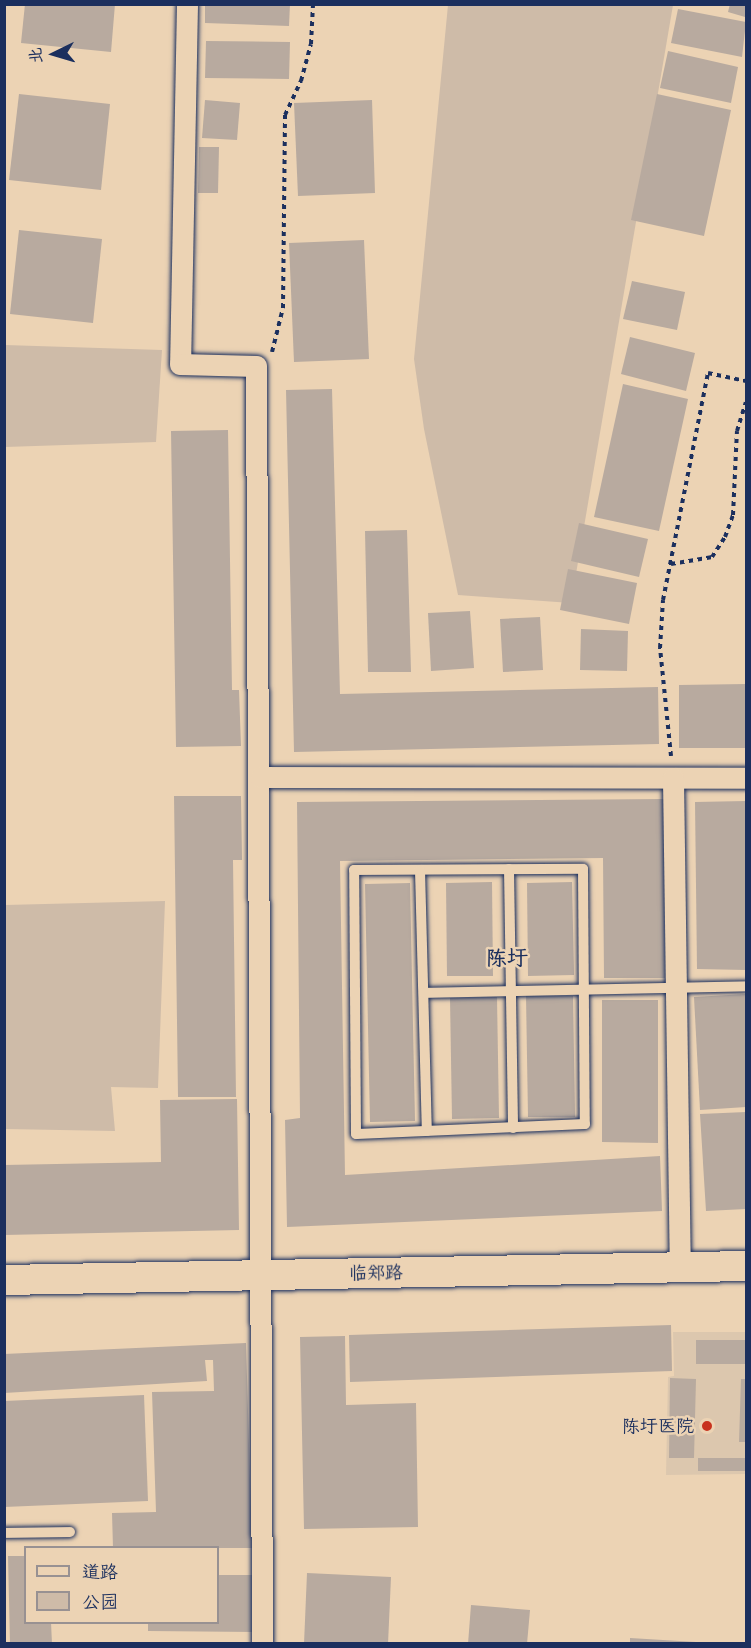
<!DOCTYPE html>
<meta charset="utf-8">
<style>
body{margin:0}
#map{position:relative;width:751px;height:1648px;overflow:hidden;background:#ecd3b4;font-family:"Shantell Sans","LXGW WenKai TC",sans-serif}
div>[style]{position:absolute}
.built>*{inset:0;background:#dcc7ae}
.green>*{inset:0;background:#cebba8}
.building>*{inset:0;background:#b8aa9f}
.path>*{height:4px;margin-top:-2px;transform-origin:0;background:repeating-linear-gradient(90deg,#1b2f5e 0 4.5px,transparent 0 9px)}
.roads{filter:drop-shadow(0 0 2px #1b2f5e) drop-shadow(0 0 2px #1b2f5e)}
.lane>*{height:10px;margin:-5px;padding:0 5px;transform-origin:5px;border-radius:5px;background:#ecd3b4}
.street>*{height:21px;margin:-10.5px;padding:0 10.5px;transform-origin:10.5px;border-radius:10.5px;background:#ecd3b4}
.secondary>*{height:30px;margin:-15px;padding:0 15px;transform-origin:15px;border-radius:15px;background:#ecd3b4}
.dots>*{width:16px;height:16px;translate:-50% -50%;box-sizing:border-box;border:3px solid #ecd3b4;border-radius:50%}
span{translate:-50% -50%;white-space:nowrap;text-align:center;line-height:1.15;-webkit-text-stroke:5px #ecd3b4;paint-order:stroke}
.street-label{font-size:18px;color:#1b2f5e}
.poi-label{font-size:18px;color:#1b2f5e}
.right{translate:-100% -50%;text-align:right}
.quarter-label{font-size:21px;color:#1b2f5e;font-weight:700}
.frame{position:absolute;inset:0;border:6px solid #1b2f5e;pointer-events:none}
.legend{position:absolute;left:24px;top:1546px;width:195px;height:78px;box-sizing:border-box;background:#ecd3b4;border:2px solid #989192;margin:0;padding:8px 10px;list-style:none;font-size:18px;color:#1b2f5e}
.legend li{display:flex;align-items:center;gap:12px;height:30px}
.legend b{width:30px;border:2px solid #989192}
.north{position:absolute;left:24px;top:24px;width:60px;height:60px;-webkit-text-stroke:4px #ecd3b4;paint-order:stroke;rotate:265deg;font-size:16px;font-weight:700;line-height:24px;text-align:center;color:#1b2f5e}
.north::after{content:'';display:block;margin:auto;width:21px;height:27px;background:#1b2f5e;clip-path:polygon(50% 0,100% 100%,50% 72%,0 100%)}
</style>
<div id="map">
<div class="built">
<i style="clip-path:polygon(673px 1332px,746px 1332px,746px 1474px,666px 1475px,668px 1377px,674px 1376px)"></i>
</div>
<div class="green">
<i style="clip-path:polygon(448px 5px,673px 5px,571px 603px,458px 595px,424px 429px,414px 359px)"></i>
<i style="clip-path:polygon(5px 345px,162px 350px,156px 442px,5px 447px)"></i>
<i style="clip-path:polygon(165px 901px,158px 1088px,111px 1087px,115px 1131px,5px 1129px,5px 905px)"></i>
</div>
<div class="building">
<i style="clip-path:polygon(25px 4px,115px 4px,111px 52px,21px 43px)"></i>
<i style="clip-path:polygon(205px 4px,290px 4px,289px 26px,205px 23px)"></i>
<i style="clip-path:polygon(730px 4px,746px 4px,745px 17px,728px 12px)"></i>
<i style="clip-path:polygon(678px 9px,746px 22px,742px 57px,671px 43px)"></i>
<i style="clip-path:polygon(206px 41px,290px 42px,289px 79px,205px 78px)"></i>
<i style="clip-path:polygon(668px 51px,738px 67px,731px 103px,660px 88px)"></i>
<i style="clip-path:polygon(19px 94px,110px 104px,101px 190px,9px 180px)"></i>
<i style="clip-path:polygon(657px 94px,731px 110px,704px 236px,631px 220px)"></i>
<i style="clip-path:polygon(205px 100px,240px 103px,237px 140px,202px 138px)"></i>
<i style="clip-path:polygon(372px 100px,375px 193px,298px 196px,294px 103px)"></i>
<i style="clip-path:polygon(199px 147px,219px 147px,218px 193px,198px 193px)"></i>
<i style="clip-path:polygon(19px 230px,102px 239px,93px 323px,10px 314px)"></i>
<i style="clip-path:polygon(364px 240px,369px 359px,294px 362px,289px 243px)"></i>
<i style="clip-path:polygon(632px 281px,685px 292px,677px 330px,623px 319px)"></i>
<i style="clip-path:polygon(630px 337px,695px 353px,686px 391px,621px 374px)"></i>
<i style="clip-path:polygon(623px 384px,688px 399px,659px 531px,594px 517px)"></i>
<i style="clip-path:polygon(332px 389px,340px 694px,658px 687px,659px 744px,294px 752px,286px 390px)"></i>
<i style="clip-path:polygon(228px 430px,232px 690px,239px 690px,241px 746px,176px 747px,171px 431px)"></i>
<i style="clip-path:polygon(579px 523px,648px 539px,639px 577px,571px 561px)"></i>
<i style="clip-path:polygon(407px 530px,411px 672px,368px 672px,365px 531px)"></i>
<i style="clip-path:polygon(568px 569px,637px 583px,629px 624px,560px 610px)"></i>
<i style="clip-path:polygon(470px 611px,474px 668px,431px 671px,428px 613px)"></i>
<i style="clip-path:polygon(540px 617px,543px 670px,503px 672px,500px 619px)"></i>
<i style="clip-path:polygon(581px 629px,628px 631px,627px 671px,580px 670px)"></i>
<i style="clip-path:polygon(746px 684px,746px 748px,679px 748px,679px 685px)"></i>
<i style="clip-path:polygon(174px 796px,241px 796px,242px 860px,233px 860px,236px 1097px,178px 1097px)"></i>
<i style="clip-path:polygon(664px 799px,665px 978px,604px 978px,603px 858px,340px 861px,345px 1175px,660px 1156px,662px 1211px,287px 1227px,285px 1120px,300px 1118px,297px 802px)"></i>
<i style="clip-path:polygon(746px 801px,746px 970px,697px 969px,695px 802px)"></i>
<i style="clip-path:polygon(492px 882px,493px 976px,447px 976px,446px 883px)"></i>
<i style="clip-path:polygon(572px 882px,574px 975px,528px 976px,527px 883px)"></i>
<i style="clip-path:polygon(410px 883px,415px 1121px,370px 1122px,365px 884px)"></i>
<i style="clip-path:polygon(746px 994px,746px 1107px,700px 1110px,694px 997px)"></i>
<i style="clip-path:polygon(526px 996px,573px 996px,575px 1117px,528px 1117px)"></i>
<i style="clip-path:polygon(497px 997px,499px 1118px,452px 1119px,450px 998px)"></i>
<i style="clip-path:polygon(602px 1000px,658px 1000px,658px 1143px,602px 1142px)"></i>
<i style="clip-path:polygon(237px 1099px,239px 1230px,4px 1235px,4px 1165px,161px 1162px,160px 1100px)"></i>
<i style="clip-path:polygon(746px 1112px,746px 1209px,706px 1211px,700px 1114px)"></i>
<i style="clip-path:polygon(671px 1325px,672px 1371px,350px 1382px,349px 1335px)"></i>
<i style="clip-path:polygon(345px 1336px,346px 1405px,416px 1403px,418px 1527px,304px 1529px,300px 1337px)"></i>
<i style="clip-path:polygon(696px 1340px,746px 1340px,746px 1364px,696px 1364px)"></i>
<i style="clip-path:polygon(246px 1343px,252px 1548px,113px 1548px,112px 1513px,156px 1512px,152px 1392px,214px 1391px,213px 1360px,205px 1360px,207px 1381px,4px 1393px,4px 1354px)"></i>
<i style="clip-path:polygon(670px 1378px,696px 1379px,694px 1458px,669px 1458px)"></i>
<i style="clip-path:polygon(741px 1379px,746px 1379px,746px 1442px,739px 1442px)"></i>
<i style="clip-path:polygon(144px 1395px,148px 1501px,4px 1507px,4px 1401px)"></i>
<i style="clip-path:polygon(698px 1458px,746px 1458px,746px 1471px,698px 1471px)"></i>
<i style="clip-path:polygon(8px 1556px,26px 1556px,26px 1622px,51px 1622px,52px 1644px,10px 1644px)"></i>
<i style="clip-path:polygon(307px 1573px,391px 1577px,388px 1644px,304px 1644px)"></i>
<i style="clip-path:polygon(218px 1575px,254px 1575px,254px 1632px,148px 1631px,148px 1622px,218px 1622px)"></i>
<i style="clip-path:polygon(471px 1605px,530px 1610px,527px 1644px,468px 1644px)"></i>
<i style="clip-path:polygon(630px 1638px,696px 1642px,696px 1644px,630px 1644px)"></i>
</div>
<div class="path">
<i style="left:272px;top:352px;width:45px;rotate:-76deg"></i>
<i style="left:283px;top:308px;width:193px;rotate:-89.4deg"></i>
<i style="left:285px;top:115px;width:38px;rotate:-65deg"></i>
<i style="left:301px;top:81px;width:38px;rotate:-75deg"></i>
<i style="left:311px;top:44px;width:40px;rotate:-87.1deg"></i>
<i style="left:671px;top:564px;width:42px;rotate:-9.7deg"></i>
<i style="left:712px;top:557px;width:24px;rotate:-57deg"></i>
<i style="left:725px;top:537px;width:23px;rotate:-70deg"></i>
<i style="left:733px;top:515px;width:84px;rotate:-87.3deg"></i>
<i style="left:737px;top:431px;width:30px;rotate:-73deg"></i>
<i style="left:671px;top:756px;width:109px;rotate:-95.8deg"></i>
<i style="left:660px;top:648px;width:48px;rotate:-86.4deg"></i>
<i style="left:663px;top:600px;width:231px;rotate:-78.8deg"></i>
<i style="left:708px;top:373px;width:39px;rotate:12deg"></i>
</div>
<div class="roads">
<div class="lane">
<i style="left:509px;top:869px;width:259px;rotate:89.1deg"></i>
<i style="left:583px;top:869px;width:255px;rotate:89.6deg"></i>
<i style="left:585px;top:1124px;width:229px;rotate:177.5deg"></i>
<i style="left:356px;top:1134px;width:264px;rotate:-90.4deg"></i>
<i style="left:354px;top:870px;width:229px;rotate:-0.3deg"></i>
<i style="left:420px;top:870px;width:261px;rotate:88.5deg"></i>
<i style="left:424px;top:993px;width:322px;rotate:-1.2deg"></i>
<i style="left:4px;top:1533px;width:66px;rotate:-0.9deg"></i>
</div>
<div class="street">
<i style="left:187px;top:4px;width:360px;rotate:91.1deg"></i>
<i style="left:180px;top:364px;width:76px;rotate:1.5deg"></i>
<i style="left:256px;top:366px;width:1278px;rotate:89.73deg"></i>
<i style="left:261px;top:777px;width:485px;rotate:0.1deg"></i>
<i style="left:673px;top:778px;width:491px;rotate:89.2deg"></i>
</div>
<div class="secondary">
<i style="left:4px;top:1280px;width:742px;rotate:-1.08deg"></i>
</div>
</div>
<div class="dots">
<i style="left:707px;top:1426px;background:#c8321e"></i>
</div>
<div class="street-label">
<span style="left:376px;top:1273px;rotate:-1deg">临郑路</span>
</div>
<div class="poi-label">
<span class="right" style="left:694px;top:1426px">陈圩医院</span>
</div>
<div class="quarter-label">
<span style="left:507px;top:958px">陈圩</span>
</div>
<div class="frame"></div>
<ul class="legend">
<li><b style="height:8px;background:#ecd3b4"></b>道路</li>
<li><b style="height:16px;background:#cebba8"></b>公园</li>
</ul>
<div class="north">北</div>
</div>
